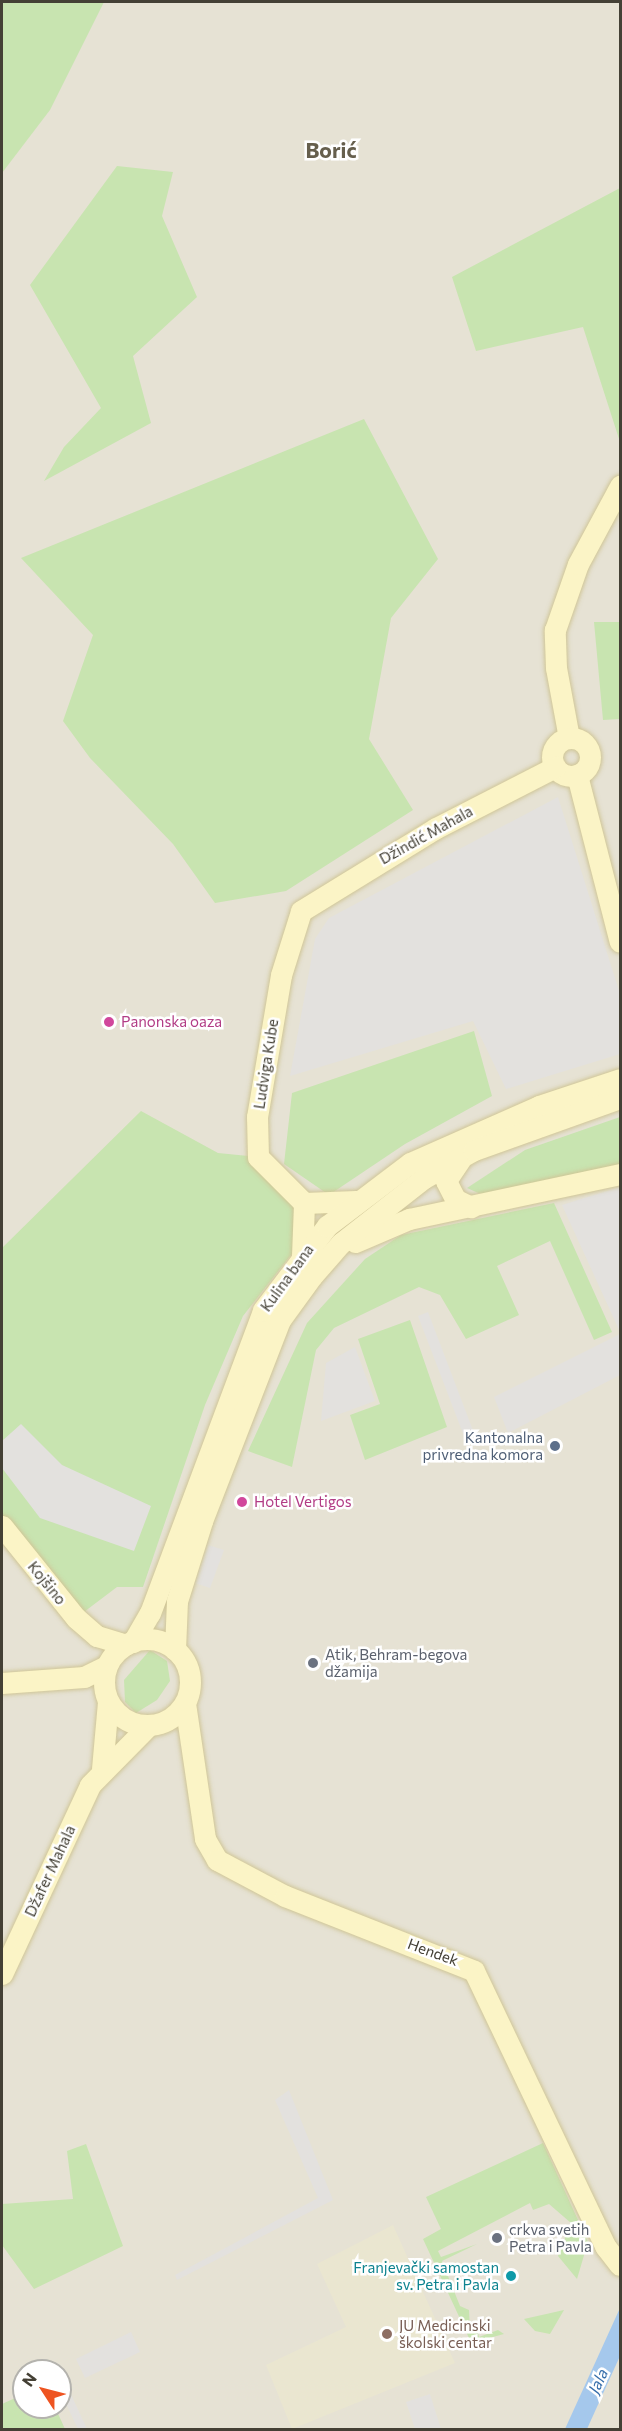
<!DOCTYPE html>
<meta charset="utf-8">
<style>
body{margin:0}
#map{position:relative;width:622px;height:2431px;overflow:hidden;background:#f2efe6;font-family:Commissioner,sans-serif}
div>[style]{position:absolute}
.residential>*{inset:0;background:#e6e2d4}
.education>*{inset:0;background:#eae6d0}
.green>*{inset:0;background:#c8e4b0}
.parking>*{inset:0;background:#e3e1de}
.water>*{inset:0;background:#a5c8ec}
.roads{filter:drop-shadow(0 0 2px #d0c697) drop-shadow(0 0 2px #d0c697)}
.secondary>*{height:21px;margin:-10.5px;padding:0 10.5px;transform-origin:10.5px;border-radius:10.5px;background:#fbf4c6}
.secondary>.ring{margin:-10.5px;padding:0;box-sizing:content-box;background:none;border:21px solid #fbf4c6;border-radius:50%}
.dots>*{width:16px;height:16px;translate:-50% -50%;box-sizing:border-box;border:3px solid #fff;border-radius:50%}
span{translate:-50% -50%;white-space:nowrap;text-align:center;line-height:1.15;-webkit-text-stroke:5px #fff;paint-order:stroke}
.street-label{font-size:15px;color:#444035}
.hotel-label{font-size:15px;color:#b23c85}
.left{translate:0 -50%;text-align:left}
.service-label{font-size:15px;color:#4e5e75}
.right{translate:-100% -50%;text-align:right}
.worship-label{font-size:15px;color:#5b616d}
.culture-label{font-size:15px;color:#0d838f}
.education-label{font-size:15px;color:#785e54}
.water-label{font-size:16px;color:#356daa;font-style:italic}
.district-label{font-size:21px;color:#665f4d;font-weight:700}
.frame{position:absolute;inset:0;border:3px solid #444035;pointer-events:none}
.north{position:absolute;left:12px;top:2359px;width:60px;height:60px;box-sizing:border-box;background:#fff;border:2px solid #b4b3ae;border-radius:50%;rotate:306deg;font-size:16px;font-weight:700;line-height:24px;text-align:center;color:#444035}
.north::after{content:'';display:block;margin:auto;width:21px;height:27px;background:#ee5421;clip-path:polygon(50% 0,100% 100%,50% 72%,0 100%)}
</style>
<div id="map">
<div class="residential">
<i style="clip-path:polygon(evenodd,2px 2px,620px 2px,620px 2429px,2px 2430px,2px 2px,24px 2371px,60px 2371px,60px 2407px,24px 2407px,24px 2371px)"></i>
</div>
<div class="education">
<i style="clip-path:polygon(393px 2225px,455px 2363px,292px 2429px,266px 2365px,346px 2327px,317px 2264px)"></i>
</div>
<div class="green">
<i style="clip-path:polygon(2px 2px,104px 2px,50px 110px,2px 173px)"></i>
<i style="clip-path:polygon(117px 166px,173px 172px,162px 216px,197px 297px,133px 356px,151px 423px,44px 481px,64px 447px,101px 408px,30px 285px)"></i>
<i style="clip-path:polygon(620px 188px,620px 442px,583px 327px,476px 351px,452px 277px)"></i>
<i style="clip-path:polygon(364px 419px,438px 559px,391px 618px,369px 739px,413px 810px,286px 891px,215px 903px,173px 844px,90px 758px,63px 721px,93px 635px,21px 558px)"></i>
<i style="clip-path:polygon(594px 622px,620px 622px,620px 719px,603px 720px)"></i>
<i style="clip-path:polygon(474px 1031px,492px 1096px,405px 1144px,329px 1195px,284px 1164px,292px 1093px)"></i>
<i style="clip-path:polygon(141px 1111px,218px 1153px,258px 1157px,304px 1203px,305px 1237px,243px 1316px,205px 1405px,143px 1587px,117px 1587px,76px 1618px,2px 1526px,2px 1248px)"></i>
<i style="clip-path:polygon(620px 1117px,620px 1164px,507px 1192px,483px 1195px,467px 1188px,525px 1150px)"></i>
<i style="clip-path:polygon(554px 1203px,612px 1332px,594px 1340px,550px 1241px,497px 1266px,519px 1315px,466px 1339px,440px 1295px,419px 1287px,334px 1328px,316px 1350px,292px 1467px,248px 1451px,307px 1323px,365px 1259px,401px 1235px)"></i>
<i style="clip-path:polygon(410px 1320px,447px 1427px,365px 1460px,350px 1415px,380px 1404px,358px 1339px)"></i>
<i style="clip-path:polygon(150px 1650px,167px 1661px,170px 1681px,157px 1700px,136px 1713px,125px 1702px,124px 1680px)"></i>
<i style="clip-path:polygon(543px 2143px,588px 2242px,577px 2279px,558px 2256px,571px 2223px,549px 2204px,533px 2210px,530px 2203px,438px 2251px,441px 2257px,477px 2244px,442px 2261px,460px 2306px,469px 2310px,470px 2330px,477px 2328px,479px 2337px,498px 2330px,504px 2334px,478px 2341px,469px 2338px,423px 2239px,441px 2229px,426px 2197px)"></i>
<i style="clip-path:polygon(86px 2144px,123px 2246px,34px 2289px,2px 2245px,2px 2204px,73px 2199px,67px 2151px)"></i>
<i style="clip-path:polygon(564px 2310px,550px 2334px,535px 2331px,524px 2319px)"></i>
<i style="clip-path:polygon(24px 2394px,24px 2407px,55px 2407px,65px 2429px,2px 2429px,2px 2404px)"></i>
</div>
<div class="parking">
<i style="clip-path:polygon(558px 797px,620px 994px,620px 1054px,506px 1089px,473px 1021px,290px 1076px,315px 939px,329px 918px)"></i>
<i style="clip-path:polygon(620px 1187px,620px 1332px,562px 1205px)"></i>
<i style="clip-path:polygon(428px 1312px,477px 1441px,467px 1444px,418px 1316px)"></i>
<i style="clip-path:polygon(620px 1334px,620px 1375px,508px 1433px,494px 1397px)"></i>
<i style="clip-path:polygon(355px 1347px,375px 1401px,321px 1421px,326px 1363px)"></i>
<i style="clip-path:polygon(21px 1424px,62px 1465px,151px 1506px,134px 1551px,40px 1518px,2px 1468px,2px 1441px)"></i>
<i style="clip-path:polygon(208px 1545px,224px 1550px,210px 1588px,195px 1583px)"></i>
<i style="clip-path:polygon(289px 2090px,333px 2200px,177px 2280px,175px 2275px,318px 2198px,275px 2100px)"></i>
<i style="clip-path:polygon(131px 2332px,140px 2352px,85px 2378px,76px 2359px)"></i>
<i style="clip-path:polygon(56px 2362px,87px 2429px,78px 2429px,60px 2391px,60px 2371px,48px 2365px)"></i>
<i style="clip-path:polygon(430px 2394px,441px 2429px,415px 2429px,406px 2402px)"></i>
</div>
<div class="water">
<i style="clip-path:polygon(620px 2308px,620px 2356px,587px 2429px,565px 2429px)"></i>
</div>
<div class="roads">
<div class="secondary">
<i style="left:569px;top:738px;width:71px;rotate:-100.5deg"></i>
<i style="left:556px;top:668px;width:38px;rotate:-92deg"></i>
<i style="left:555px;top:630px;width:70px;rotate:-70.8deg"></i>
<i style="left:578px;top:564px;width:89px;rotate:-61.7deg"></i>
<i class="ring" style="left:552px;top:738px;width:17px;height:17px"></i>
<i style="left:577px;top:775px;width:172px;rotate:75.6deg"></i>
<i style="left:460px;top:1160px;width:25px;rotate:124deg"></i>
<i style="left:446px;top:1181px;width:20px;rotate:63deg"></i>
<i style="left:455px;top:1199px;width:18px;rotate:27deg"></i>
<i style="left:304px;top:1203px;width:65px;rotate:-135deg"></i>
<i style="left:258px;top:1157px;width:40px;rotate:-91.4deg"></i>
<i style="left:257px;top:1117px;width:144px;rotate:-80.4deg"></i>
<i style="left:281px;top:975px;width:67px;rotate:-72.6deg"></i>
<i style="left:301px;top:911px;width:158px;rotate:-31.6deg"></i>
<i style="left:436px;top:828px;width:134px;rotate:-27.1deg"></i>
<i style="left:304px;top:1203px;width:52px;rotate:-2.2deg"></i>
<i style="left:355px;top:1242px;width:59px;rotate:-23.1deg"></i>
<i style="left:409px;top:1219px;width:216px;rotate:-12deg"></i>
<i style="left:302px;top:1256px;width:53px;rotate:-87.8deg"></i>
<i style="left:2px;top:1526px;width:118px;rotate:51.2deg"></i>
<i style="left:76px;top:1618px;width:28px;rotate:41deg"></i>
<i style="left:97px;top:1636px;width:30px;rotate:17deg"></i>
<i class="ring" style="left:104px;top:1639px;width:65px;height:65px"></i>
<i style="left:133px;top:1642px;width:34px;rotate:-60deg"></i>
<i style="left:150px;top:1613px;width:323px;rotate:-69.5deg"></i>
<i style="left:263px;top:1310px;width:106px;rotate:-52.7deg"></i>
<i style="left:327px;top:1226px;width:104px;rotate:-37.2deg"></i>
<i style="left:410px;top:1163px;width:141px;rotate:-23.8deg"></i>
<i style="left:539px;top:1106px;width:85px;rotate:-18.4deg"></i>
<i style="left:175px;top:1650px;width:49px;rotate:-87.7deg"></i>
<i style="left:177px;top:1601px;width:84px;rotate:-72.6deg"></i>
<i style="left:202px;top:1521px;width:216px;rotate:-68.8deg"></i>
<i style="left:280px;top:1320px;width:54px;rotate:-54deg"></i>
<i style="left:312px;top:1276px;width:44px;rotate:-48.7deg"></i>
<i style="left:341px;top:1243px;width:105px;rotate:-38.1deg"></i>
<i style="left:424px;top:1178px;width:57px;rotate:-29.2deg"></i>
<i style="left:474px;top:1150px;width:155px;rotate:-19.6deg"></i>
<i style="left:2px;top:1683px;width:82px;rotate:-4.2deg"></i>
<i style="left:84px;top:1677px;width:25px;rotate:-26deg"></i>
<i style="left:185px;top:1703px;width:137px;rotate:81.6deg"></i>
<i style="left:205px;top:1839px;width:24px;rotate:60deg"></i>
<i style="left:217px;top:1860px;width:77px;rotate:27.9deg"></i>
<i style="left:285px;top:1896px;width:203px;rotate:21.6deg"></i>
<i style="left:474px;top:1971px;width:305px;rotate:64.5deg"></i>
<i style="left:605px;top:2246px;width:24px;rotate:52deg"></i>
<i style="left:102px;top:1769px;width:67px;rotate:-84.9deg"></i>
<i style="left:2px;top:1974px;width:208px;rotate:-65deg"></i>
<i style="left:90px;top:1785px;width:83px;rotate:-45.5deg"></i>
</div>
</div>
<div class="dots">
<i style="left:109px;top:1022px;background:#d1479c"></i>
<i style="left:555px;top:1446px;background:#5c6f8a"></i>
<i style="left:242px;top:1502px;background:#d1479c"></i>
<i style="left:313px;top:1663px;background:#6b7280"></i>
<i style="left:497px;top:2238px;background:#6b7280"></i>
<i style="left:511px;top:2276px;background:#0f9aa8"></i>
<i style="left:387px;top:2334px;background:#8d6e63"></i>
</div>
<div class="street-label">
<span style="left:426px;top:835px;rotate:-29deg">Džindić Mahala</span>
<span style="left:266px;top:1064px;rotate:-81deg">Ludviga Kube</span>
<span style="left:287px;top:1278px;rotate:-54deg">Kulina bana</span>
<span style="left:47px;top:1583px;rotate:51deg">Kojšino</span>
<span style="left:50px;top:1871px;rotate:-65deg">Džafer Mahala</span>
<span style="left:433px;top:1952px;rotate:20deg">Hendek</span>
</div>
<div class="hotel-label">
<span class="left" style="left:121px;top:1022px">Panonska oaza</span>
<span class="left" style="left:254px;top:1502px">Hotel Vertigos</span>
</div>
<div class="service-label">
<span class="right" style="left:543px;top:1446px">Kantonalna<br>privredna komora</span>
</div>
<div class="worship-label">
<span class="left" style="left:325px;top:1663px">Atik, Behram-begova<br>džamija</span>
<span class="left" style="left:509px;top:2238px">crkva svetih<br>Petra i Pavla</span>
</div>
<div class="culture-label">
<span class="right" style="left:499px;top:2276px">Franjevački samostan<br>sv. Petra i Pavla</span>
</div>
<div class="education-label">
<span class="left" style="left:399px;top:2334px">JU Medicinski<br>školski centar</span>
</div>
<div class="water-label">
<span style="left:598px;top:2381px;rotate:-65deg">Jala</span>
</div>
<div class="district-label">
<span style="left:331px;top:150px">Borić</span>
</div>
<div class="frame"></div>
<div class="north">N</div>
</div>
